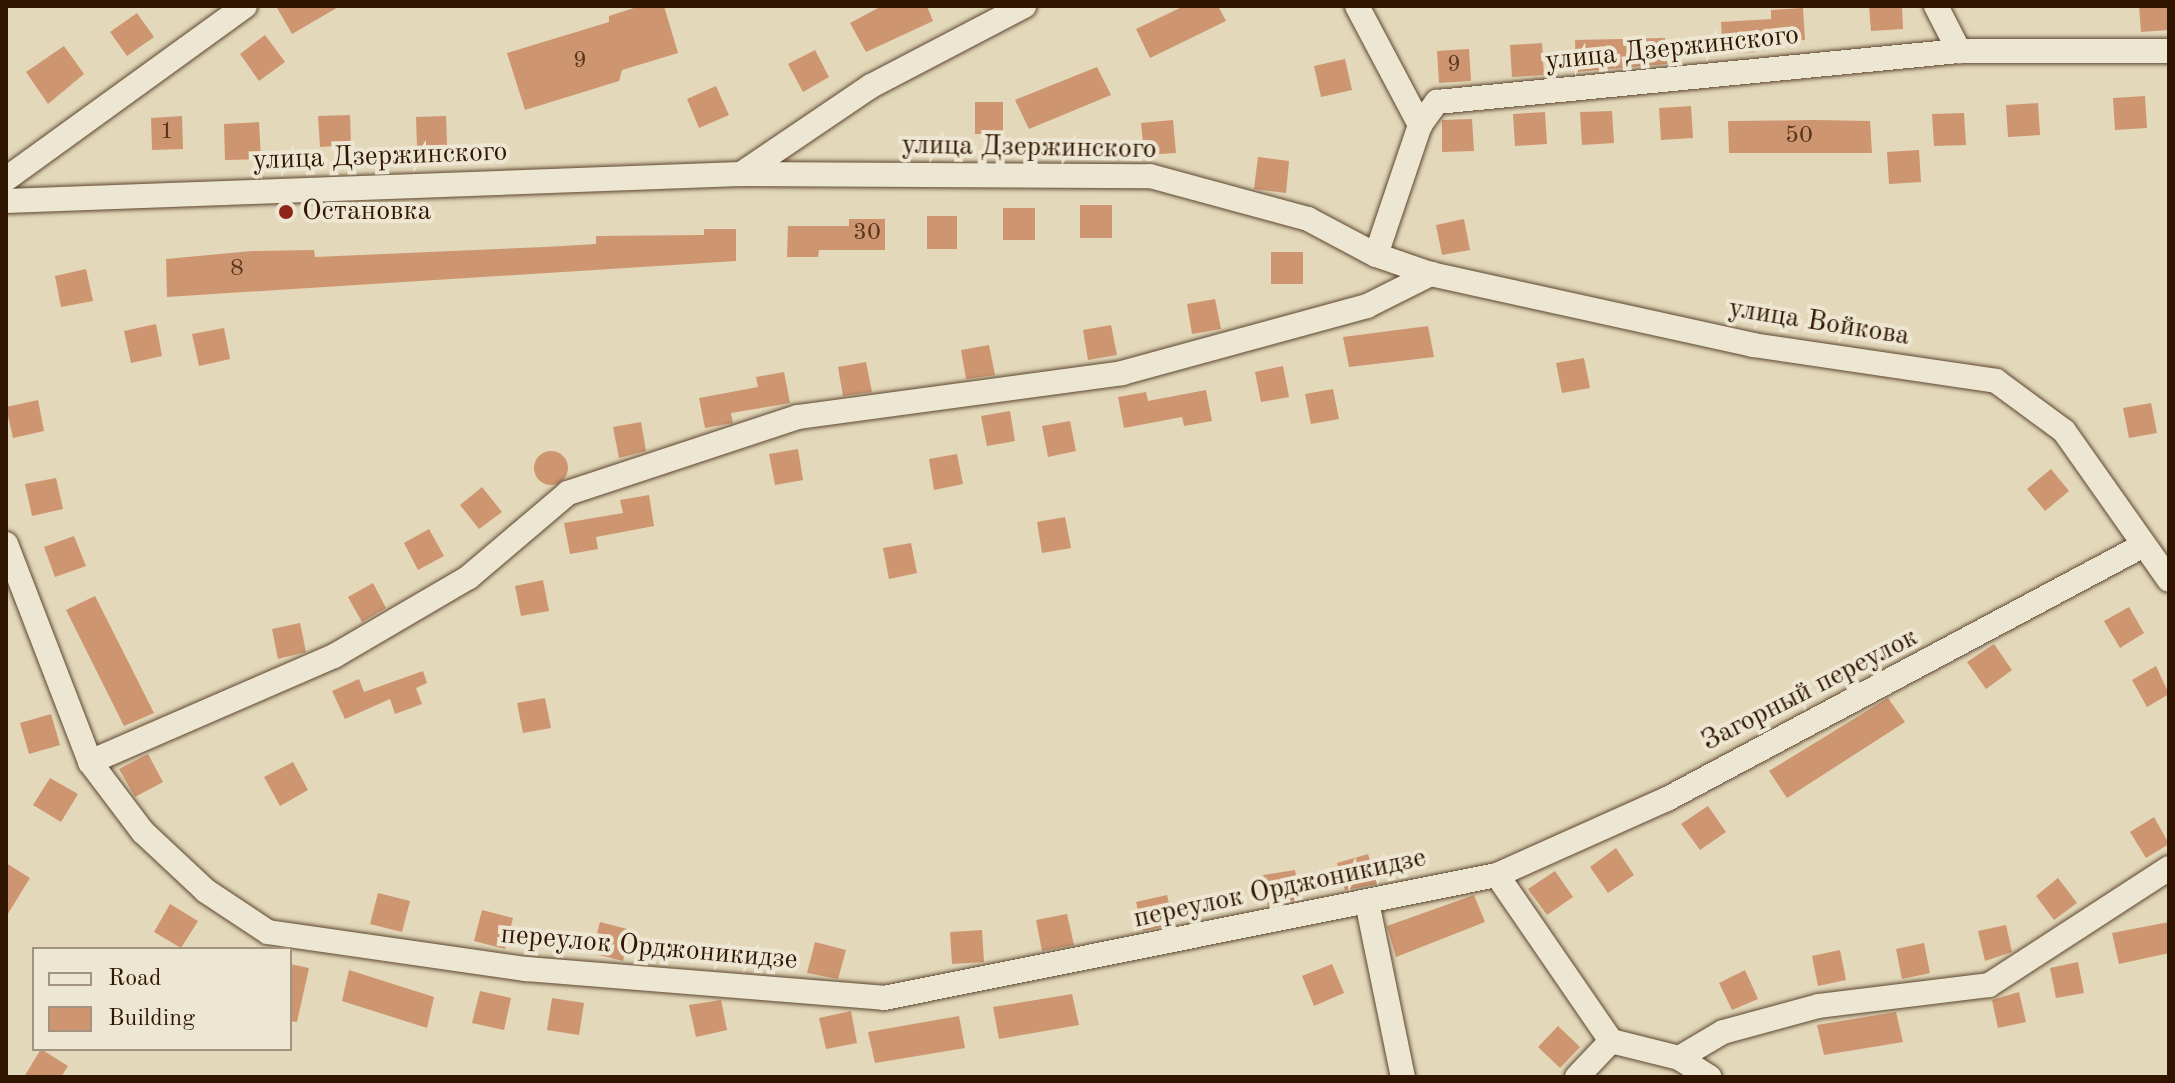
<!DOCTYPE html>
<meta charset="utf-8">
<style>
body{margin:0}
#map{position:relative;width:2175px;height:1083px;overflow:hidden;background:#e3d8ba;font-family:"Old Standard TT",serif}
div>[style]{position:absolute}
.building>*{inset:0;background:#ce9571}
.round{border-radius:50%}
.roads{filter:drop-shadow(0 0 2px #5d462f) drop-shadow(0 0 2px #5d462f)}
.minor>*{height:24px;margin:-12px;padding:0 12px;transform-origin:12px;border-radius:12px;background:#ede6d2}
.dots>*{width:22px;height:22px;translate:-50% -50%;box-sizing:border-box;border:4px solid #ede6d2;border-radius:50%}
span{translate:-50% -50%;white-space:nowrap;text-align:center;line-height:1.15;-webkit-text-stroke:8px #ede6d2;paint-order:stroke}
.number-label{font-size:24px;color:#58361d}
.number-label span{-webkit-text-stroke-width:0}
.street-label{font-size:28px;color:#301601}
.poi-label{font-size:28px;color:#301601}
.left{translate:0 -50%;text-align:left}
.frame{position:absolute;inset:0;border:8px solid #301601;pointer-events:none}
.legend{position:absolute;left:32px;top:947px;width:260px;height:104px;box-sizing:border-box;background:#ede6d2;border:2px solid #a1937e;margin:0;padding:10px 14px;list-style:none;font-size:24px;color:#301601}
.legend li{display:flex;align-items:center;gap:16px;height:40px}
.legend b{width:40px;border:2px solid #a1937e}
</style>
<div id="map">
<div class="building">
<i style="clip-path:polygon(276px 6px,340px 6px,292px 34px)"></i>
<i style="clip-path:polygon(640px 6px,664px 6px,678px 53px,622px 70px,619px 81px,525px 110px,507px 53px,609px 22px,609px 16px)"></i>
<i style="clip-path:polygon(882px 6px,927px 6px,933px 21px,866px 52px,850px 23px)"></i>
<i style="clip-path:polygon(1184px 6px,1218px 6px,1226px 21px,1150px 58px,1136px 29px)"></i>
<i style="clip-path:polygon(1869px 6px,1902px 6px,1903px 29px,1871px 31px)"></i>
<i style="clip-path:polygon(2139px 6px,2169px 6px,2169px 30px,2141px 32px)"></i>
<i style="clip-path:polygon(1803px 8px,1805px 40px,1754px 43px,1755px 52px,1723px 54px,1721px 22px,1771px 19px,1771px 10px)"></i>
<i style="clip-path:polygon(137px 13px,154px 37px,127px 56px,110px 32px)"></i>
<i style="clip-path:polygon(265px 35px,285px 62px,259px 81px,240px 54px)"></i>
<i style="clip-path:polygon(1665px 38px,1667px 64px,1576px 72px,1575px 40px)"></i>
<i style="clip-path:polygon(1542px 43px,1544px 75px,1512px 77px,1510px 45px)"></i>
<i style="clip-path:polygon(64px 46px,84px 74px,48px 104px,26px 72px)"></i>
<i style="clip-path:polygon(1469px 49px,1471px 81px,1439px 83px,1437px 51px)"></i>
<i style="clip-path:polygon(815px 50px,829px 77px,803px 92px,788px 64px)"></i>
<i style="clip-path:polygon(1345px 59px,1352px 90px,1321px 97px,1314px 66px)"></i>
<i style="clip-path:polygon(1097px 67px,1111px 95px,1029px 129px,1015px 100px)"></i>
<i style="clip-path:polygon(716px 86px,729px 115px,699px 128px,687px 99px)"></i>
<i style="clip-path:polygon(2145px 96px,2147px 128px,2115px 130px,2113px 98px)"></i>
<i style="clip-path:polygon(975px 102px,1003px 102px,1003px 134px,975px 134px)"></i>
<i style="clip-path:polygon(2038px 103px,2040px 135px,2008px 137px,2006px 105px)"></i>
<i style="clip-path:polygon(1691px 106px,1693px 138px,1661px 140px,1659px 108px)"></i>
<i style="clip-path:polygon(1612px 111px,1614px 143px,1582px 145px,1580px 112px)"></i>
<i style="clip-path:polygon(1545px 112px,1547px 144px,1515px 146px,1513px 114px)"></i>
<i style="clip-path:polygon(1964px 113px,1966px 145px,1934px 146px,1932px 114px)"></i>
<i style="clip-path:polygon(350px 115px,351px 145px,320px 147px,318px 116px)"></i>
<i style="clip-path:polygon(182px 116px,183px 149px,152px 150px,151px 118px)"></i>
<i style="clip-path:polygon(446px 116px,447px 145px,417px 146px,416px 117px)"></i>
<i style="clip-path:polygon(1472px 119px,1474px 151px,1442px 152px,1442px 120px)"></i>
<i style="clip-path:polygon(1173px 120px,1176px 153px,1144px 155px,1141px 123px)"></i>
<i style="clip-path:polygon(1814px 120px,1870px 121px,1872px 153px,1729px 153px,1728px 121px)"></i>
<i style="clip-path:polygon(259px 122px,261px 159px,225px 160px,224px 124px)"></i>
<i style="clip-path:polygon(1919px 150px,1921px 182px,1889px 184px,1887px 152px)"></i>
<i style="clip-path:polygon(1258px 157px,1289px 161px,1286px 193px,1254px 189px)"></i>
<i style="clip-path:polygon(1080px 205px,1112px 205px,1112px 238px,1080px 238px)"></i>
<i style="clip-path:polygon(1003px 208px,1035px 208px,1035px 240px,1003px 240px)"></i>
<i style="clip-path:polygon(927px 216px,957px 216px,957px 249px,927px 249px)"></i>
<i style="clip-path:polygon(849px 219px,885px 219px,885px 250px,819px 250px,818px 257px,787px 257px,788px 226px,849px 226px)"></i>
<i style="clip-path:polygon(1464px 219px,1470px 250px,1442px 255px,1436px 225px)"></i>
<i style="clip-path:polygon(704px 229px,736px 229px,736px 261px,167px 297px,166px 259px,252px 251px,314px 250px,315px 257px,545px 247px,596px 244px,596px 236px,704px 235px)"></i>
<i style="clip-path:polygon(1271px 252px,1303px 252px,1303px 284px,1271px 284px)"></i>
<i style="clip-path:polygon(86px 269px,93px 301px,61px 307px,55px 276px)"></i>
<i style="clip-path:polygon(1215px 299px,1221px 329px,1192px 334px,1187px 304px)"></i>
<i style="clip-path:polygon(156px 324px,162px 356px,131px 363px,124px 331px)"></i>
<i style="clip-path:polygon(1111px 325px,1117px 355px,1088px 360px,1083px 330px)"></i>
<i style="clip-path:polygon(1428px 326px,1434px 357px,1349px 367px,1343px 337px)"></i>
<i style="clip-path:polygon(224px 328px,230px 359px,199px 366px,192px 334px)"></i>
<i style="clip-path:polygon(989px 345px,995px 375px,966px 379px,961px 350px)"></i>
<i style="clip-path:polygon(1584px 358px,1590px 388px,1562px 393px,1556px 363px)"></i>
<i style="clip-path:polygon(866px 362px,872px 392px,843px 396px,838px 367px)"></i>
<i style="clip-path:polygon(1283px 366px,1289px 397px,1261px 402px,1255px 372px)"></i>
<i style="clip-path:polygon(784px 372px,790px 403px,731px 413px,733px 423px,705px 428px,699px 398px,758px 387px,756px 377px)"></i>
<i style="clip-path:polygon(1333px 389px,1339px 419px,1311px 424px,1305px 394px)"></i>
<i style="clip-path:polygon(1206px 390px,1212px 421px,1184px 426px,1182px 417px,1124px 428px,1118px 397px,1146px 392px,1148px 401px)"></i>
<i style="clip-path:polygon(38px 400px,44px 431px,13px 438px,6px 407px)"></i>
<i style="clip-path:polygon(2151px 403px,2157px 433px,2129px 438px,2123px 408px)"></i>
<i style="clip-path:polygon(1010px 411px,1015px 441px,987px 446px,981px 416px)"></i>
<i style="clip-path:polygon(1070px 421px,1076px 451px,1048px 457px,1042px 426px)"></i>
<i style="clip-path:polygon(641px 422px,646px 451px,619px 458px,613px 427px)"></i>
<i style="clip-path:polygon(798px 449px,803px 480px,775px 485px,769px 454px)"></i>
<i class="round" style="left:534px;top:451px;width:34px;height:34px"></i>
<i style="clip-path:polygon(957px 454px,963px 484px,934px 490px,929px 459px)"></i>
<i style="clip-path:polygon(2051px 469px,2069px 491px,2045px 511px,2027px 489px)"></i>
<i style="clip-path:polygon(56px 478px,63px 509px,32px 516px,25px 484px)"></i>
<i style="clip-path:polygon(482px 487px,502px 512px,479px 529px,460px 505px)"></i>
<i style="clip-path:polygon(649px 495px,654px 526px,596px 537px,598px 549px,570px 554px,564px 523px,623px 513px,620px 500px)"></i>
<i style="clip-path:polygon(1065px 517px,1071px 548px,1042px 553px,1037px 522px)"></i>
<i style="clip-path:polygon(429px 529px,444px 556px,418px 570px,404px 543px)"></i>
<i style="clip-path:polygon(74px 536px,86px 566px,55px 577px,44px 547px)"></i>
<i style="clip-path:polygon(911px 543px,917px 573px,889px 579px,883px 548px)"></i>
<i style="clip-path:polygon(543px 580px,549px 611px,521px 616px,515px 586px)"></i>
<i style="clip-path:polygon(373px 583px,386px 608px,362px 622px,348px 597px)"></i>
<i style="clip-path:polygon(95px 596px,154px 713px,124px 726px,66px 610px)"></i>
<i style="clip-path:polygon(2129px 607px,2144px 633px,2120px 648px,2104px 621px)"></i>
<i style="clip-path:polygon(300px 623px,306px 652px,278px 659px,272px 629px)"></i>
<i style="clip-path:polygon(1994px 644px,2012px 670px,1986px 689px,1967px 662px)"></i>
<i style="clip-path:polygon(2156px 666px,2169px 694px,2147px 707px,2132px 680px)"></i>
<i style="clip-path:polygon(423px 671px,427px 683px,416px 688px,422px 704px,395px 714px,390px 699px,345px 719px,332px 691px,359px 679px,364px 692px)"></i>
<i style="clip-path:polygon(545px 698px,551px 728px,523px 733px,517px 703px)"></i>
<i style="clip-path:polygon(1888px 698px,1905px 722px,1787px 798px,1769px 771px)"></i>
<i style="clip-path:polygon(51px 714px,60px 745px,29px 754px,20px 723px)"></i>
<i style="clip-path:polygon(148px 754px,163px 782px,135px 797px,119px 769px)"></i>
<i style="clip-path:polygon(293px 762px,308px 790px,280px 806px,264px 777px)"></i>
<i style="clip-path:polygon(50px 778px,78px 794px,61px 822px,33px 805px)"></i>
<i style="clip-path:polygon(1708px 806px,1726px 832px,1700px 850px,1681px 824px)"></i>
<i style="clip-path:polygon(2154px 817px,2169px 844px,2146px 858px,2130px 832px)"></i>
<i style="clip-path:polygon(1616px 848px,1634px 875px,1608px 893px,1590px 867px)"></i>
<i style="clip-path:polygon(1368px 854px,1377px 884px,1345px 890px,1337px 863px)"></i>
<i style="clip-path:polygon(6px 863px,30px 878px,6px 917px)"></i>
<i style="clip-path:polygon(1295px 870px,1300px 899px,1268px 906px,1263px 875px)"></i>
<i style="clip-path:polygon(1555px 871px,1573px 897px,1547px 915px,1528px 889px)"></i>
<i style="clip-path:polygon(2058px 878px,2077px 903px,2054px 920px,2036px 896px)"></i>
<i style="clip-path:polygon(378px 893px,410px 901px,402px 932px,370px 924px)"></i>
<i style="clip-path:polygon(1167px 895px,1174px 924px,1143px 931px,1136px 902px)"></i>
<i style="clip-path:polygon(1474px 895px,1485px 922px,1396px 957px,1387px 926px)"></i>
<i style="clip-path:polygon(170px 904px,198px 921px,181px 948px,154px 932px)"></i>
<i style="clip-path:polygon(482px 910px,513px 918px,505px 949px,474px 941px)"></i>
<i style="clip-path:polygon(1067px 914px,1074px 945px,1042px 951px,1036px 920px)"></i>
<i style="clip-path:polygon(600px 922px,631px 930px,623px 961px,592px 953px)"></i>
<i style="clip-path:polygon(2169px 922px,2169px 953px,2119px 964px,2112px 933px)"></i>
<i style="clip-path:polygon(2006px 925px,2012px 952px,1985px 961px,1978px 931px)"></i>
<i style="clip-path:polygon(982px 930px,984px 962px,952px 964px,950px 932px)"></i>
<i style="clip-path:polygon(815px 942px,846px 950px,838px 979px,807px 973px)"></i>
<i style="clip-path:polygon(1924px 943px,1930px 973px,1902px 979px,1896px 949px)"></i>
<i style="clip-path:polygon(1840px 950px,1846px 980px,1818px 986px,1812px 956px)"></i>
<i style="clip-path:polygon(2078px 962px,2084px 993px,2056px 998px,2050px 968px)"></i>
<i style="clip-path:polygon(290px 964px,309px 968px,297px 1022px,290px 1021px)"></i>
<i style="clip-path:polygon(1332px 964px,1344px 993px,1314px 1006px,1302px 976px)"></i>
<i style="clip-path:polygon(349px 970px,434px 997px,427px 1028px,342px 1001px)"></i>
<i style="clip-path:polygon(1745px 970px,1758px 999px,1732px 1010px,1719px 983px)"></i>
<i style="clip-path:polygon(480px 991px,511px 998px,504px 1030px,472px 1023px)"></i>
<i style="clip-path:polygon(2019px 992px,2026px 1022px,1998px 1028px,1992px 1000px)"></i>
<i style="clip-path:polygon(1072px 994px,1079px 1025px,999px 1039px,993px 1007px)"></i>
<i style="clip-path:polygon(552px 998px,584px 1003px,579px 1035px,547px 1030px)"></i>
<i style="clip-path:polygon(721px 1000px,727px 1030px,696px 1037px,689px 1005px)"></i>
<i style="clip-path:polygon(851px 1011px,857px 1043px,826px 1049px,819px 1018px)"></i>
<i style="clip-path:polygon(1896px 1012px,1903px 1042px,1824px 1055px,1817px 1025px)"></i>
<i style="clip-path:polygon(959px 1016px,965px 1048px,875px 1063px,868px 1032px)"></i>
<i style="clip-path:polygon(1558px 1026px,1580px 1047px,1560px 1068px,1538px 1047px)"></i>
<i style="clip-path:polygon(41px 1049px,68px 1066px,61px 1077px,24px 1077px)"></i>
</div>
<div class="roads">
<div class="minor">
<i style="left:1357px;top:6px;width:135px;rotate:62.1deg"></i>
<i style="left:1936px;top:6px;width:51px;rotate:62.9deg"></i>
<i style="left:741px;top:174px;width:157px;rotate:-34.1deg"></i>
<i style="left:871px;top:86px;width:173px;rotate:-27.6deg"></i>
<i style="left:6px;top:179px;width:295px;rotate:-35.9deg"></i>
<i style="left:6px;top:201px;width:735px;rotate:-2.1deg"></i>
<i style="left:741px;top:174px;width:409px;rotate:0.3deg"></i>
<i style="left:1150px;top:176px;width:164px;rotate:15.2deg"></i>
<i style="left:1308px;top:219px;width:77px;rotate:27.9deg"></i>
<i style="left:1376px;top:255px;width:58px;rotate:19.1deg"></i>
<i style="left:1431px;top:274px;width:330px;rotate:12.4deg"></i>
<i style="left:1753px;top:345px;width:246px;rotate:8.4deg"></i>
<i style="left:1996px;top:381px;width:84px;rotate:36.3deg"></i>
<i style="left:2064px;top:431px;width:182px;rotate:54.8deg"></i>
<i style="left:1376px;top:255px;width:137px;rotate:-71.3deg"></i>
<i style="left:1420px;top:125px;width:29px;rotate:-54deg"></i>
<i style="left:1437px;top:102px;width:524px;rotate:-5.58deg"></i>
<i style="left:1959px;top:51px;width:210px"></i>
<i style="left:6px;top:544px;width:234px;rotate:68.9deg"></i>
<i style="left:90px;top:762px;width:88px;rotate:52.9deg"></i>
<i style="left:143px;top:832px;width:86px;rotate:43.1deg"></i>
<i style="left:206px;top:891px;width:74px;rotate:33.5deg"></i>
<i style="left:268px;top:932px;width:261px;rotate:8.2deg"></i>
<i style="left:526px;top:969px;width:359px;rotate:4.6deg"></i>
<i style="left:884px;top:998px;width:625px;rotate:-11.35deg"></i>
<i style="left:1497px;top:875px;width:186px;rotate:-24.1deg"></i>
<i style="left:1667px;top:799px;width:540px;rotate:-28.04deg"></i>
<i style="left:90px;top:762px;width:266px;rotate:-23.5deg"></i>
<i style="left:334px;top:656px;width:156px;rotate:-30.3deg"></i>
<i style="left:469px;top:577px;width:130px;rotate:-40.3deg"></i>
<i style="left:568px;top:493px;width:242px;rotate:-18.3deg"></i>
<i style="left:798px;top:417px;width:327px;rotate:-7.7deg"></i>
<i style="left:1122px;top:373px;width:254px;rotate:-15.3deg"></i>
<i style="left:1367px;top:306px;width:72px;rotate:-26.6deg"></i>
<i style="left:1497px;top:875px;width:201px;rotate:55.5deg"></i>
<i style="left:1611px;top:1041px;width:70px;rotate:14deg"></i>
<i style="left:1679px;top:1058px;width:36px;rotate:32deg"></i>
<i style="left:1367px;top:902px;width:179px;rotate:78.4deg"></i>
<i style="left:1679px;top:1058px;width:51px;rotate:-30.6deg"></i>
<i style="left:1723px;top:1032px;width:99px;rotate:-15.2deg"></i>
<i style="left:1819px;top:1006px;width:171px;rotate:-7deg"></i>
<i style="left:1989px;top:985px;width:215px;rotate:-33deg"></i>
<i style="left:1577px;top:1077px;width:50px;rotate:-46.6deg"></i>
</div>
</div>
<div class="dots">
<i style="left:286px;top:212px;background:#8f2418"></i>
</div>
<div class="number-label">
<span style="left:580px;top:62px">9</span>
<span style="left:1454px;top:66px">9</span>
<span style="left:167px;top:133px">1</span>
<span style="left:1799px;top:137px">50</span>
<span style="left:867px;top:234px">30</span>
<span style="left:237px;top:270px">8</span>
</div>
<div class="street-label">
<span style="left:1672px;top:49px;rotate:-6deg">улица Дзержинского</span>
<span style="left:1029px;top:148px;rotate:1deg">улица Дзержинского</span>
<span style="left:380px;top:157px;rotate:-2deg">улица Дзержинского</span>
<span style="left:1819px;top:323px;rotate:9deg">улица Войкова</span>
<span style="left:1810px;top:690px;rotate:-27deg">Загорный переулок</span>
<span style="left:1280px;top:889px;rotate:-12deg">переулок Орджоникидзе</span>
<span style="left:649px;top:948px;rotate:5deg">переулок Орджоникидзе</span>
</div>
<div class="poi-label">
<span class="left" style="left:302px;top:212px">Остановка</span>
</div>
<div class="frame"></div>
<ul class="legend">
<li><b style="height:10px;background:#ede6d2"></b>Road</li>
<li><b style="height:22px;background:#ce9571"></b>Building</li>
</ul>
</div>
